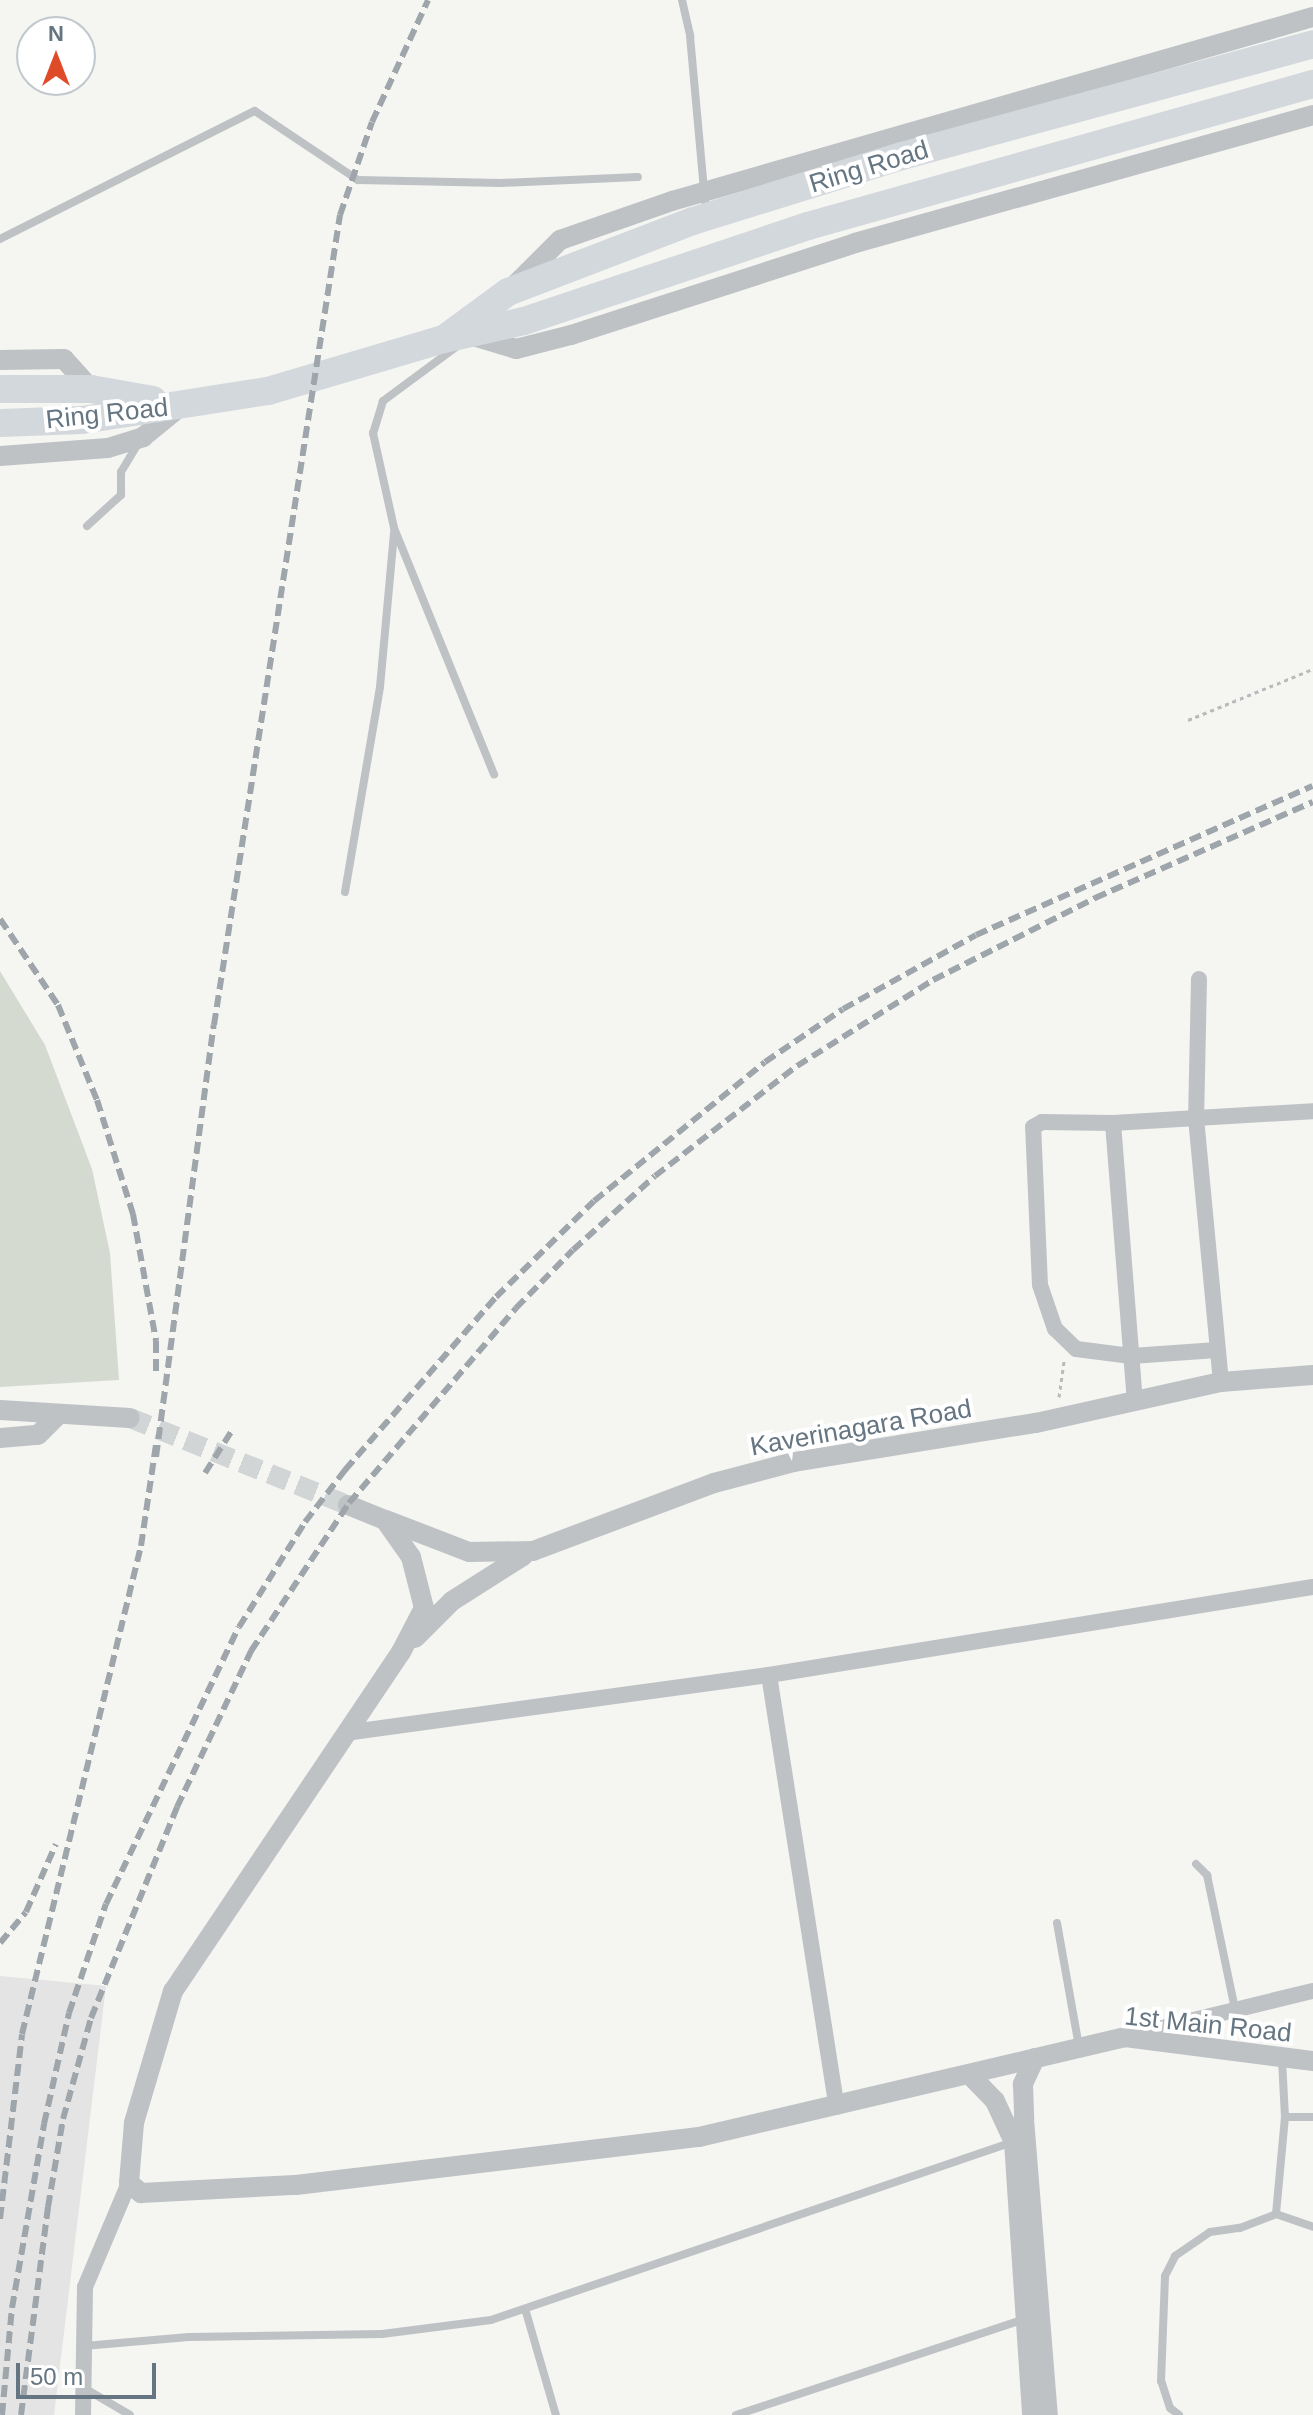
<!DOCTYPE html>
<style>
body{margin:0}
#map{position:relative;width:1313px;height:2415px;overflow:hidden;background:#f5f5f2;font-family:Arial,sans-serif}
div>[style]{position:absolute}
.built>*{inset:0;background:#e3e4e3}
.green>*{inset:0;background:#d5dad1}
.tertiary-tunnel>*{height:20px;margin-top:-10px;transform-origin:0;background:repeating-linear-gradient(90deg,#d1d5d6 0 20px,transparent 0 30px)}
.path>*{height:3px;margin-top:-1.5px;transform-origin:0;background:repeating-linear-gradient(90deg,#b8bbbd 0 4px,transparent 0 8px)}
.service>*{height:8px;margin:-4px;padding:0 4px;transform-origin:4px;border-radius:4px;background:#bec2c5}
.minor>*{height:16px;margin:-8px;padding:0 8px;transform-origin:8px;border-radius:8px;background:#bec2c5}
.tertiary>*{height:20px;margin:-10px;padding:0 10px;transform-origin:10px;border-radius:10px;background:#bec2c5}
.trunk>*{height:28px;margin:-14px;padding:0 14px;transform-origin:14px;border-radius:14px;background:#d3d8dc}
.rail>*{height:6px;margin-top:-3px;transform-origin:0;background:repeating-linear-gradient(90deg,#9fa6ab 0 12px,transparent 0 18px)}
span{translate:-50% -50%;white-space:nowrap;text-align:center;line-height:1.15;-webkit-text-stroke:8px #fff;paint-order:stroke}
.street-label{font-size:26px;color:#657682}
.north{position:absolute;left:16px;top:16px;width:80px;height:80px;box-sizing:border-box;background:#fff;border:2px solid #c1c8cd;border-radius:50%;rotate:0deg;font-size:22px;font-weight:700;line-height:32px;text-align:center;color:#657682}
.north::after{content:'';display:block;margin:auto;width:28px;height:36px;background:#df4a28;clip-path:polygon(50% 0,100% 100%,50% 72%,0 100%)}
.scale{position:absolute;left:16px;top:2363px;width:140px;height:36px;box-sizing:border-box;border:4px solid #657682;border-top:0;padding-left:10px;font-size:24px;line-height:28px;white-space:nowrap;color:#657682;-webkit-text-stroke:6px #fff;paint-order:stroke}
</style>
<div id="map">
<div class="built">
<i style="clip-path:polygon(0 1976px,106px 1986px,54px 2415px,0 2415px)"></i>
</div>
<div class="green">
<i style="clip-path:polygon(0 971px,45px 1045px,92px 1169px,110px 1253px,119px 1380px,0 1387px)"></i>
</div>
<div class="tertiary-tunnel">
<i style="left:130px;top:1418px;width:235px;rotate:21.8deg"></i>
</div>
<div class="path">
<i style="left:1188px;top:720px;width:135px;rotate:-22.2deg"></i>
<i style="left:1059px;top:1397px;width:36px;rotate:-82deg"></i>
</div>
<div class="service">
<i style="left:682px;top:0;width:37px;rotate:77deg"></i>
<i style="left:690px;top:36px;width:178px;rotate:84.8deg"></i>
<i style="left:0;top:239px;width:285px;rotate:-26.7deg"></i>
<i style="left:255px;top:111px;width:124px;rotate:33.8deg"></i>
<i style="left:358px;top:180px;width:143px;rotate:1.2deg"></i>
<i style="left:501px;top:183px;width:137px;rotate:-2.5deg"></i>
<i style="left:456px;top:347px;width:91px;rotate:143.5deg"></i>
<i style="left:383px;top:401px;width:34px;rotate:107deg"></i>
<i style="left:373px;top:433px;width:97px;rotate:77.5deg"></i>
<i style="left:394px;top:528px;width:266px;rotate:67.9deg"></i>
<i style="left:87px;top:526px;width:46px;rotate:-42.4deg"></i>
<i style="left:121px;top:495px;width:23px;rotate:-90deg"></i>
<i style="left:121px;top:472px;width:33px;rotate:-59deg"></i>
<i style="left:345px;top:892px;width:208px;rotate:-80.3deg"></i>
<i style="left:380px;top:687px;width:155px;rotate:-84.8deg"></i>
<i style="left:1196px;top:1864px;width:16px;rotate:45deg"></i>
<i style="left:1207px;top:1875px;width:137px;rotate:78.2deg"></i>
<i style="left:1057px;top:1923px;width:126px;rotate:79.9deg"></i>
<i style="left:1285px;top:2117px;width:28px"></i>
<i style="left:1276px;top:2214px;width:97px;rotate:-84.7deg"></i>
<i style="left:1285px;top:2117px;width:58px;rotate:-93deg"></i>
<i style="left:526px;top:2312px;width:107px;rotate:73.8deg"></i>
<i style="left:84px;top:2346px;width:105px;rotate:-4.9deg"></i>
<i style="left:189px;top:2337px;width:193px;rotate:-0.9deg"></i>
<i style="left:382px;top:2334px;width:110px;rotate:-7.3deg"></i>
<i style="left:491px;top:2320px;width:552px;rotate:-18.83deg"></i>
<i style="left:84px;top:2388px;width:53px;rotate:30.4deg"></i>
<i style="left:736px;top:2415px;width:304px;rotate:-18.4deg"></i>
<i style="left:1179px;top:2415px;width:11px;rotate:-142deg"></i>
<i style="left:1170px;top:2408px;width:28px;rotate:-108deg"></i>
<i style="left:1161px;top:2381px;width:105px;rotate:-87.8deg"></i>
<i style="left:1165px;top:2276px;width:22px;rotate:-63deg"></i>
<i style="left:1175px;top:2256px;width:42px;rotate:-34.4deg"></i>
<i style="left:1210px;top:2232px;width:30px;rotate:-8deg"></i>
<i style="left:1240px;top:2228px;width:39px;rotate:-21deg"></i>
<i style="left:1276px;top:2214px;width:39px;rotate:19deg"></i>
</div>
<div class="minor">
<i style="left:1199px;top:979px;width:139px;rotate:91.2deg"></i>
<i style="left:1196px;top:1118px;width:265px;rotate:84.6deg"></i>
<i style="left:1113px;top:1123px;width:280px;rotate:85.5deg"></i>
<i style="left:1217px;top:1350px;width:86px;rotate:176deg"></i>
<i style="left:1131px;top:1356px;width:55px;rotate:-172.7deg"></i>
<i style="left:1076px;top:1349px;width:29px;rotate:-136deg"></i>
<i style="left:1055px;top:1329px;width:46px;rotate:-108.8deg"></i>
<i style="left:1040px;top:1285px;width:158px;rotate:-92.5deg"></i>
<i style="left:1033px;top:1127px;width:10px;rotate:-29deg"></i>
<i style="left:1042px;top:1122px;width:71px;rotate:0.8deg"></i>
<i style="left:1113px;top:1123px;width:200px;rotate:-3.4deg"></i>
<i style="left:769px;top:1675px;width:437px;rotate:81.1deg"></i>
<i style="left:345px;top:1733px;width:428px;rotate:-7.8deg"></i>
<i style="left:769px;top:1675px;width:551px;rotate:-9.19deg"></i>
<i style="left:1132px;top:2035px;width:186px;rotate:-13.7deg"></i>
<i style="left:83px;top:2415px;width:128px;rotate:-89.1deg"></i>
<i style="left:85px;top:2287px;width:113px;rotate:-67.1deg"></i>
</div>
<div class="tertiary">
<i style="left:514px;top:286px;width:65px;rotate:-45deg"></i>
<i style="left:560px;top:240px;width:119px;rotate:-19.2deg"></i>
<i style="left:672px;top:201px;width:667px;rotate:-16.02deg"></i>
<i style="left:473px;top:336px;width:45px;rotate:16.8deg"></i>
<i style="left:516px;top:349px;width:57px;rotate:-14.3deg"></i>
<i style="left:571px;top:335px;width:299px;rotate:-17.9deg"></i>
<i style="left:855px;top:243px;width:476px;rotate:-15.6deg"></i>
<i style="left:0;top:360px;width:64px;rotate:-0.9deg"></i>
<i style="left:64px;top:359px;width:40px;rotate:48deg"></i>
<i style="left:0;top:456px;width:108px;rotate:-4.2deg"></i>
<i style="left:108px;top:448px;width:37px;rotate:-17deg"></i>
<i style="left:143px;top:437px;width:49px;rotate:-39.2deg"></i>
<i style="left:0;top:1410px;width:130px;rotate:3.5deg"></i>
<i style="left:0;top:1438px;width:38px;rotate:-5deg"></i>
<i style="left:38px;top:1435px;width:28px;rotate:-45deg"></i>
<i style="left:348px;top:1505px;width:40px;rotate:22deg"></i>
<i style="left:385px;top:1520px;width:45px;rotate:54.9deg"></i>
<i style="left:411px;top:1557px;width:53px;rotate:75.7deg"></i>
<i style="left:424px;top:1608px;width:50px;rotate:117.6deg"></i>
<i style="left:401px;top:1652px;width:409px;rotate:123.9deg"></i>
<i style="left:173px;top:1991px;width:138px;rotate:106.5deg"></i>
<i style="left:134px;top:2123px;width:60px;rotate:94.8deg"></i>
<i style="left:129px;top:2183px;width:16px;rotate:40deg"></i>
<i style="left:141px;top:2193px;width:155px;rotate:-3deg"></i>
<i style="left:296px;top:2185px;width:406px;rotate:-6.8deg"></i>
<i style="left:699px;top:2137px;width:438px;rotate:-13.2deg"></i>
<i style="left:1125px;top:2037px;width:190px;rotate:7.3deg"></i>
<i style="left:386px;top:1520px;width:89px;rotate:21.1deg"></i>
<i style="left:469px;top:1552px;width:64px;rotate:-0.9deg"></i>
<i style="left:533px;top:1551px;width:193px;rotate:-20.6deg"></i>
<i style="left:714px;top:1483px;width:83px;rotate:-14.7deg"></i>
<i style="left:794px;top:1462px;width:245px;rotate:-9.2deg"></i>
<i style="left:1036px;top:1423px;width:189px;rotate:-12.5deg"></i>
<i style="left:1221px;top:1382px;width:92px;rotate:-4.4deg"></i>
<i style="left:415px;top:1638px;width:52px;rotate:-45deg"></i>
<i style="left:452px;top:1601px;width:84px;rotate:-32.4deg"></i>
<i style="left:1035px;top:2058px;width:29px;rotate:115deg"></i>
<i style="left:1023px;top:2084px;width:35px;rotate:88deg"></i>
<i style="left:1024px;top:2119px;width:297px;rotate:85.4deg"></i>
<i style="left:970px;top:2075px;width:36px;rotate:46deg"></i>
<i style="left:995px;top:2101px;width:45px;rotate:65.1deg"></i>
<i style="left:1014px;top:2142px;width:274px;rotate:86.2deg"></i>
</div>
<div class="trunk">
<i style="left:448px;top:336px;width:74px;rotate:-36.3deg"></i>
<i style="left:508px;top:292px;width:198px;rotate:-21deg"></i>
<i style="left:693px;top:221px;width:219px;rotate:-17.3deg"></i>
<i style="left:902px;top:156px;width:426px;rotate:-15.2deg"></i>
<i style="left:0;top:389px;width:91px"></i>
<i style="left:91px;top:389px;width:63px;rotate:10.1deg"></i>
<i style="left:0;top:423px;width:82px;rotate:-2.1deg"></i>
<i style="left:82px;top:420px;width:188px;rotate:-8.9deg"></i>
<i style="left:268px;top:391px;width:184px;rotate:-16.5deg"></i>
<i style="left:444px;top:339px;width:82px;rotate:-12.7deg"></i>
<i style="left:524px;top:321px;width:299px;rotate:-18.5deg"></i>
<i style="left:808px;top:226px;width:525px;rotate:-15.71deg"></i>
</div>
<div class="rail">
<i style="left:0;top:919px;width:104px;rotate:56deg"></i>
<i style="left:58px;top:1005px;width:103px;rotate:67.7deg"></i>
<i style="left:97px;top:1100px;width:120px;rotate:72.5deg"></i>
<i style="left:133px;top:1214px;width:129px;rotate:79.7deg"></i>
<i style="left:156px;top:1341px;width:36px;rotate:90deg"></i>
<i style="left:156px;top:1457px;width:436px;rotate:-82.4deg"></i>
<i style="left:214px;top:1025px;width:820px;rotate:-81.16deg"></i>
<i style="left:340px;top:215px;width:98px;rotate:-71deg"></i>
<i style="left:372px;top:122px;width:134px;rotate:-65.3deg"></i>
<i style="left:205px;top:1473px;width:49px;rotate:-57.6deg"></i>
<i style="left:0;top:1943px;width:40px;rotate:-50deg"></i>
<i style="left:26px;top:1912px;width:74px;rotate:-66.2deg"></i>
<i style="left:0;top:2219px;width:186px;rotate:-83.2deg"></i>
<i style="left:22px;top:2034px;width:502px;rotate:-76.3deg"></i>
<i style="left:141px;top:1546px;width:102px;rotate:-81.6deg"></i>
<i style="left:2px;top:2415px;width:107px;rotate:-84.7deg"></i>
<i style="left:12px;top:2308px;width:187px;rotate:-80.1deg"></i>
<i style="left:44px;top:2124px;width:114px;rotate:-77.3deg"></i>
<i style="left:69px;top:2013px;width:115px;rotate:-71.3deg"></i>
<i style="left:106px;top:1904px;width:307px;rotate:-64.4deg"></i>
<i style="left:239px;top:1627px;width:124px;rotate:-57.8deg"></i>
<i style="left:305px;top:1522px;width:66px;rotate:-52.4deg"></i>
<i style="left:345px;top:1470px;width:230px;rotate:-48.9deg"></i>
<i style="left:496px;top:1297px;width:137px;rotate:-44.4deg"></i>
<i style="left:594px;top:1201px;width:220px;rotate:-39.1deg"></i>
<i style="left:765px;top:1062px;width:94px;rotate:-34.2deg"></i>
<i style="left:843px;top:1009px;width:152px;rotate:-29.1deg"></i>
<i style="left:976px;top:935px;width:368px;rotate:-23.9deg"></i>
<i style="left:21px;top:2415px;width:210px;rotate:-82.6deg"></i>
<i style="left:48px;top:2207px;width:89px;rotate:-80.3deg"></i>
<i style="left:63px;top:2119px;width:105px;rotate:-74.5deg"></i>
<i style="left:91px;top:2018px;width:228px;rotate:-67.8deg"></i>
<i style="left:177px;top:1807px;width:173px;rotate:-64.6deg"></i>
<i style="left:251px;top:1651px;width:178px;rotate:-56.5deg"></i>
<i style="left:349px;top:1503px;width:257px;rotate:-49.4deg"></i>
<i style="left:516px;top:1308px;width:81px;rotate:-45.5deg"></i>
<i style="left:573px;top:1250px;width:110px;rotate:-42.1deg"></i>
<i style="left:655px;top:1176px;width:180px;rotate:-37.8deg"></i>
<i style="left:797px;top:1066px;width:161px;rotate:-32.3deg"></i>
<i style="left:933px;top:980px;width:182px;rotate:-26.8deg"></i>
<i style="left:1095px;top:898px;width:238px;rotate:-23.8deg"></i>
</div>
<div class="street-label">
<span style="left:869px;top:167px;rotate:-17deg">Ring Road</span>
<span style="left:107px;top:414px;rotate:-6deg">Ring Road</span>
<span style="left:861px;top:1428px;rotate:-10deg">Kaverinagara Road</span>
<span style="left:1208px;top:2025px;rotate:6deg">1st Main Road</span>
</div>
<div class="north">N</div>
<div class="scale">50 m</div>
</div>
